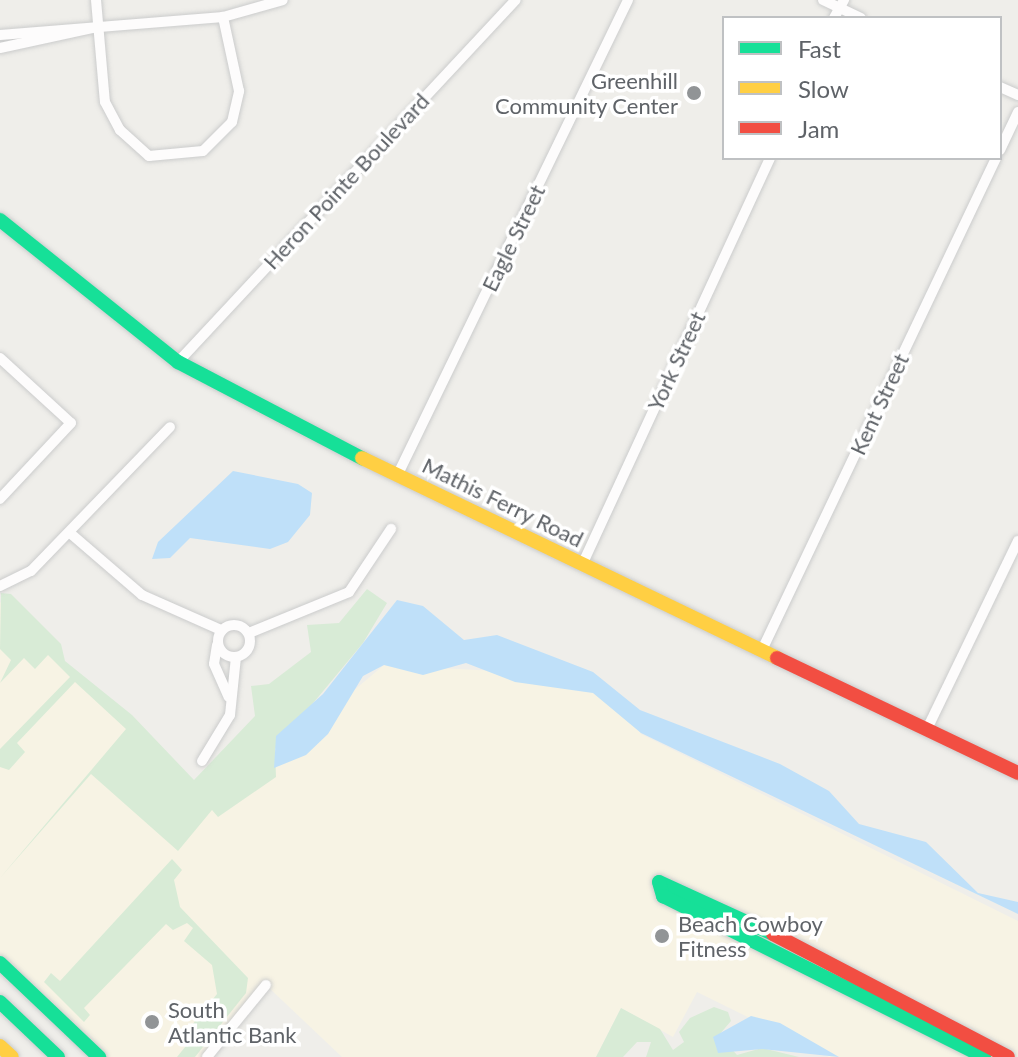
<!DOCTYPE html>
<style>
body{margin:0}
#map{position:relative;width:1018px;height:1057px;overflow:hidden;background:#efeeea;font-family:Lato,sans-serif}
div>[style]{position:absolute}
.commercial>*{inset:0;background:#f7f3e4}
.green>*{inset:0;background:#d8ebd6}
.water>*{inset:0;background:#bfe0f9}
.roads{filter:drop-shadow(0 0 2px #cbcccc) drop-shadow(0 0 2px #cbcccc)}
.street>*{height:10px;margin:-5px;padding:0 5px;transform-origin:5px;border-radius:5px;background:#fdfcfc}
.street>.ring{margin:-5px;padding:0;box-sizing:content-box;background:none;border:10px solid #fdfcfc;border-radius:50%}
.fast>*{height:14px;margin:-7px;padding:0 7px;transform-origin:7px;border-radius:7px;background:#16e098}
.slow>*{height:14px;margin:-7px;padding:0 7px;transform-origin:7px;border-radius:7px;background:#ffcf43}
.jam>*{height:14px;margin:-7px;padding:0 7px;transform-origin:7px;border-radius:7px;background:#f24e42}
.dots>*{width:22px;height:22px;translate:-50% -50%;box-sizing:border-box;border:4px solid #fff;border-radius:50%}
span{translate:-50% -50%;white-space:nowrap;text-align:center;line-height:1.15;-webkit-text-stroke:7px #fff;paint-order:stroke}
.poi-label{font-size:22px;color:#5f6368}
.right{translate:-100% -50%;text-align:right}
.left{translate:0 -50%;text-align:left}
.street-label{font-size:22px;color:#5f6368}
.legend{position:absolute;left:722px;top:16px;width:280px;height:144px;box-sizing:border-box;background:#fff;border:2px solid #bfc1c3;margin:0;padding:10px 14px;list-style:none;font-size:24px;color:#5f6368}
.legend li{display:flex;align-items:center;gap:16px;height:40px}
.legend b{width:40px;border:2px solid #bfc1c3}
</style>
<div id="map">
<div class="commercial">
<i style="clip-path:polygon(0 602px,212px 810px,384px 665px,574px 675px,619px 703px,641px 734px,1018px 921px,1018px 1057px,829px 1057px,697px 992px,673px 1037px,621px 1008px,596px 1057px,342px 1057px,266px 985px,207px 1057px,99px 1057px,0 963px)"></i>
</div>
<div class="green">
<i style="clip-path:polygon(367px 589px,387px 603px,363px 643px,275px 749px,276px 777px,218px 817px,212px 810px,178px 851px,91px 774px,0 878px,126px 729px,75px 682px,17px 743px,25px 752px,9px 770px,0 767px,0 749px,70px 677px,48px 655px,35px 669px,24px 658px,0 683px,11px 660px,0 649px,1px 593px,11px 594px,61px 644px,65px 661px,132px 715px,194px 780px,255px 716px,251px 686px,269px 684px,311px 652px,307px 625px,339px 623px)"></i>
<i style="clip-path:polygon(172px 859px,182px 870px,174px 880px,180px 907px,248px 978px,246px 993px,195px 1057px,177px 1057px,190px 1041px,184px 1035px,217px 994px,212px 965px,184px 941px,193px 928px,187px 923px,173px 930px,166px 924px,84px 1008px,90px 1015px,84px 1022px,44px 982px,51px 973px,60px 981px)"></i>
<i style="clip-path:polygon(714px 1007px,728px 1012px,731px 1021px,719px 1035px,737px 1055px,762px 1048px,799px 1057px,646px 1057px,651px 1042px,637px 1042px,623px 1057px,596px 1057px,621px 1008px,660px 1029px,673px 1050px,684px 1042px,679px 1032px,690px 1018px)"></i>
</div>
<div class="water">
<i style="clip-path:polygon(233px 471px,298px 484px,312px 493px,310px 515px,288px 542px,270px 549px,190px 538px,170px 558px,152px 559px,158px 542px)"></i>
<i style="clip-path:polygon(397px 600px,423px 606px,464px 640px,497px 635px,593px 672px,640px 710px,780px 764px,829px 791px,859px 824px,926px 842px,978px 893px,1018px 902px,1018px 914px,641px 733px,593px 693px,515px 682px,466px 663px,423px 675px,384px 665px,363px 676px,328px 734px,306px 755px,274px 768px,276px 736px,323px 694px)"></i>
<i style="clip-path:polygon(751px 1016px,780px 1023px,839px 1057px,762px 1049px,718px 1053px,713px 1037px)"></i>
</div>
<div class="roads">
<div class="street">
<i style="left:96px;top:0;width:102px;rotate:85deg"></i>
<i style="left:105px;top:102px;width:32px;rotate:62deg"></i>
<i style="left:120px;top:130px;width:39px;rotate:42deg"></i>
<i style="left:149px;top:156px;width:54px;rotate:-5.3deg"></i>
<i style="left:203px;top:151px;width:41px;rotate:-45deg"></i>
<i style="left:232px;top:122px;width:32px;rotate:-77deg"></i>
<i style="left:239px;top:91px;width:76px;rotate:-102.2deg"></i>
<i style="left:823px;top:0;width:42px;rotate:25.3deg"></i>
<i style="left:834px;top:18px;width:21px;rotate:-61deg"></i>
<i style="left:0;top:35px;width:224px;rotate:-4.6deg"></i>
<i style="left:223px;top:17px;width:62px;rotate:-15.8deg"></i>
<i style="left:0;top:48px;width:99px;rotate:-12.2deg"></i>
<i style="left:1000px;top:87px;width:20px;rotate:24deg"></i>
<i style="left:1000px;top:150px;width:42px;rotate:-64.7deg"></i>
<i style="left:0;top:358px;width:96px;rotate:42.5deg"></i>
<i style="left:71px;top:423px;width:104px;rotate:133.1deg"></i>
<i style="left:178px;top:362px;width:495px;rotate:-47deg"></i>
<i style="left:397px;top:476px;width:529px;rotate:-64.11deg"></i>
<i style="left:70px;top:533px;width:95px;rotate:40.7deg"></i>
<i style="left:142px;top:595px;width:86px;rotate:23.9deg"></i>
<i style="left:582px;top:565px;width:448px;rotate:-65.2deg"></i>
<i style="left:0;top:586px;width:34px;rotate:-26deg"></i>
<i style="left:31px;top:571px;width:200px;rotate:-46deg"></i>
<i class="ring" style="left:218px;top:625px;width:22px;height:22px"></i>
<i style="left:249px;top:633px;width:108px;rotate:-22.3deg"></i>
<i style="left:349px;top:592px;width:76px;rotate:-56.3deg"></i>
<i style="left:217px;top:645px;width:19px;rotate:99deg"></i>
<i style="left:214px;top:664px;width:36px;rotate:66deg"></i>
<i style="left:762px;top:650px;width:545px;rotate:-64.56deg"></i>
<i style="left:927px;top:729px;width:209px;rotate:-64.2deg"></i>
<i style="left:202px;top:761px;width:54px;rotate:-58.7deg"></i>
<i style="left:230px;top:715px;width:58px;rotate:-84.1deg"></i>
<i style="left:207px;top:1057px;width:93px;rotate:-50.7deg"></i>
</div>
<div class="fast">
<i style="left:0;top:220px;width:228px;rotate:38.6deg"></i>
<i style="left:178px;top:362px;width:208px;rotate:27.6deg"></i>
<i style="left:773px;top:934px;width:125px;rotate:-155.5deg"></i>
<i style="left:659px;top:882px;width:15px;rotate:74deg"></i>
<i style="left:663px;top:896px;width:359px;rotate:26.6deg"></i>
<i style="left:0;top:963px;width:137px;rotate:43.5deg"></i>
<i style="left:0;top:1002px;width:80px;rotate:43.5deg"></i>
</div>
<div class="slow">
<i style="left:362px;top:458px;width:461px;rotate:25.7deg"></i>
<i style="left:0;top:1046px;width:16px;rotate:43deg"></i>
</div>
<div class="jam">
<i style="left:777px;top:658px;width:267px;rotate:25.5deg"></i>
<i style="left:773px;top:934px;width:265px;rotate:27.6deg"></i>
</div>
</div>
<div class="dots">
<i style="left:694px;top:93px;background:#919496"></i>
<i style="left:662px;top:936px;background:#919496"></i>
<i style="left:152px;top:1022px;background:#919496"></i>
</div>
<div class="poi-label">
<span class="right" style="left:678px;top:93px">Greenhill<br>Community Center</span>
<span class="left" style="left:678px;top:936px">Beach Cowboy<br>Fitness</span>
<span class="left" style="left:168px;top:1022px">South<br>Atlantic Bank</span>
</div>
<div class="street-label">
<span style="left:346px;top:181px;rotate:-47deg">Heron Pointe Boulevard</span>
<span style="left:513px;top:238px;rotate:-64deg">Eagle Street</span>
<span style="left:676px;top:361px;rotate:-65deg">York Street</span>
<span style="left:879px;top:404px;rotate:-65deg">Kent Street</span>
<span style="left:503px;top:502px;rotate:26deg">Mathis Ferry Road</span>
</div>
<ul class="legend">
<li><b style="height:10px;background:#16e098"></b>Fast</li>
<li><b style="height:10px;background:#ffcf43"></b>Slow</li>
<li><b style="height:10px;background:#f24e42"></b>Jam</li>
</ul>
</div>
